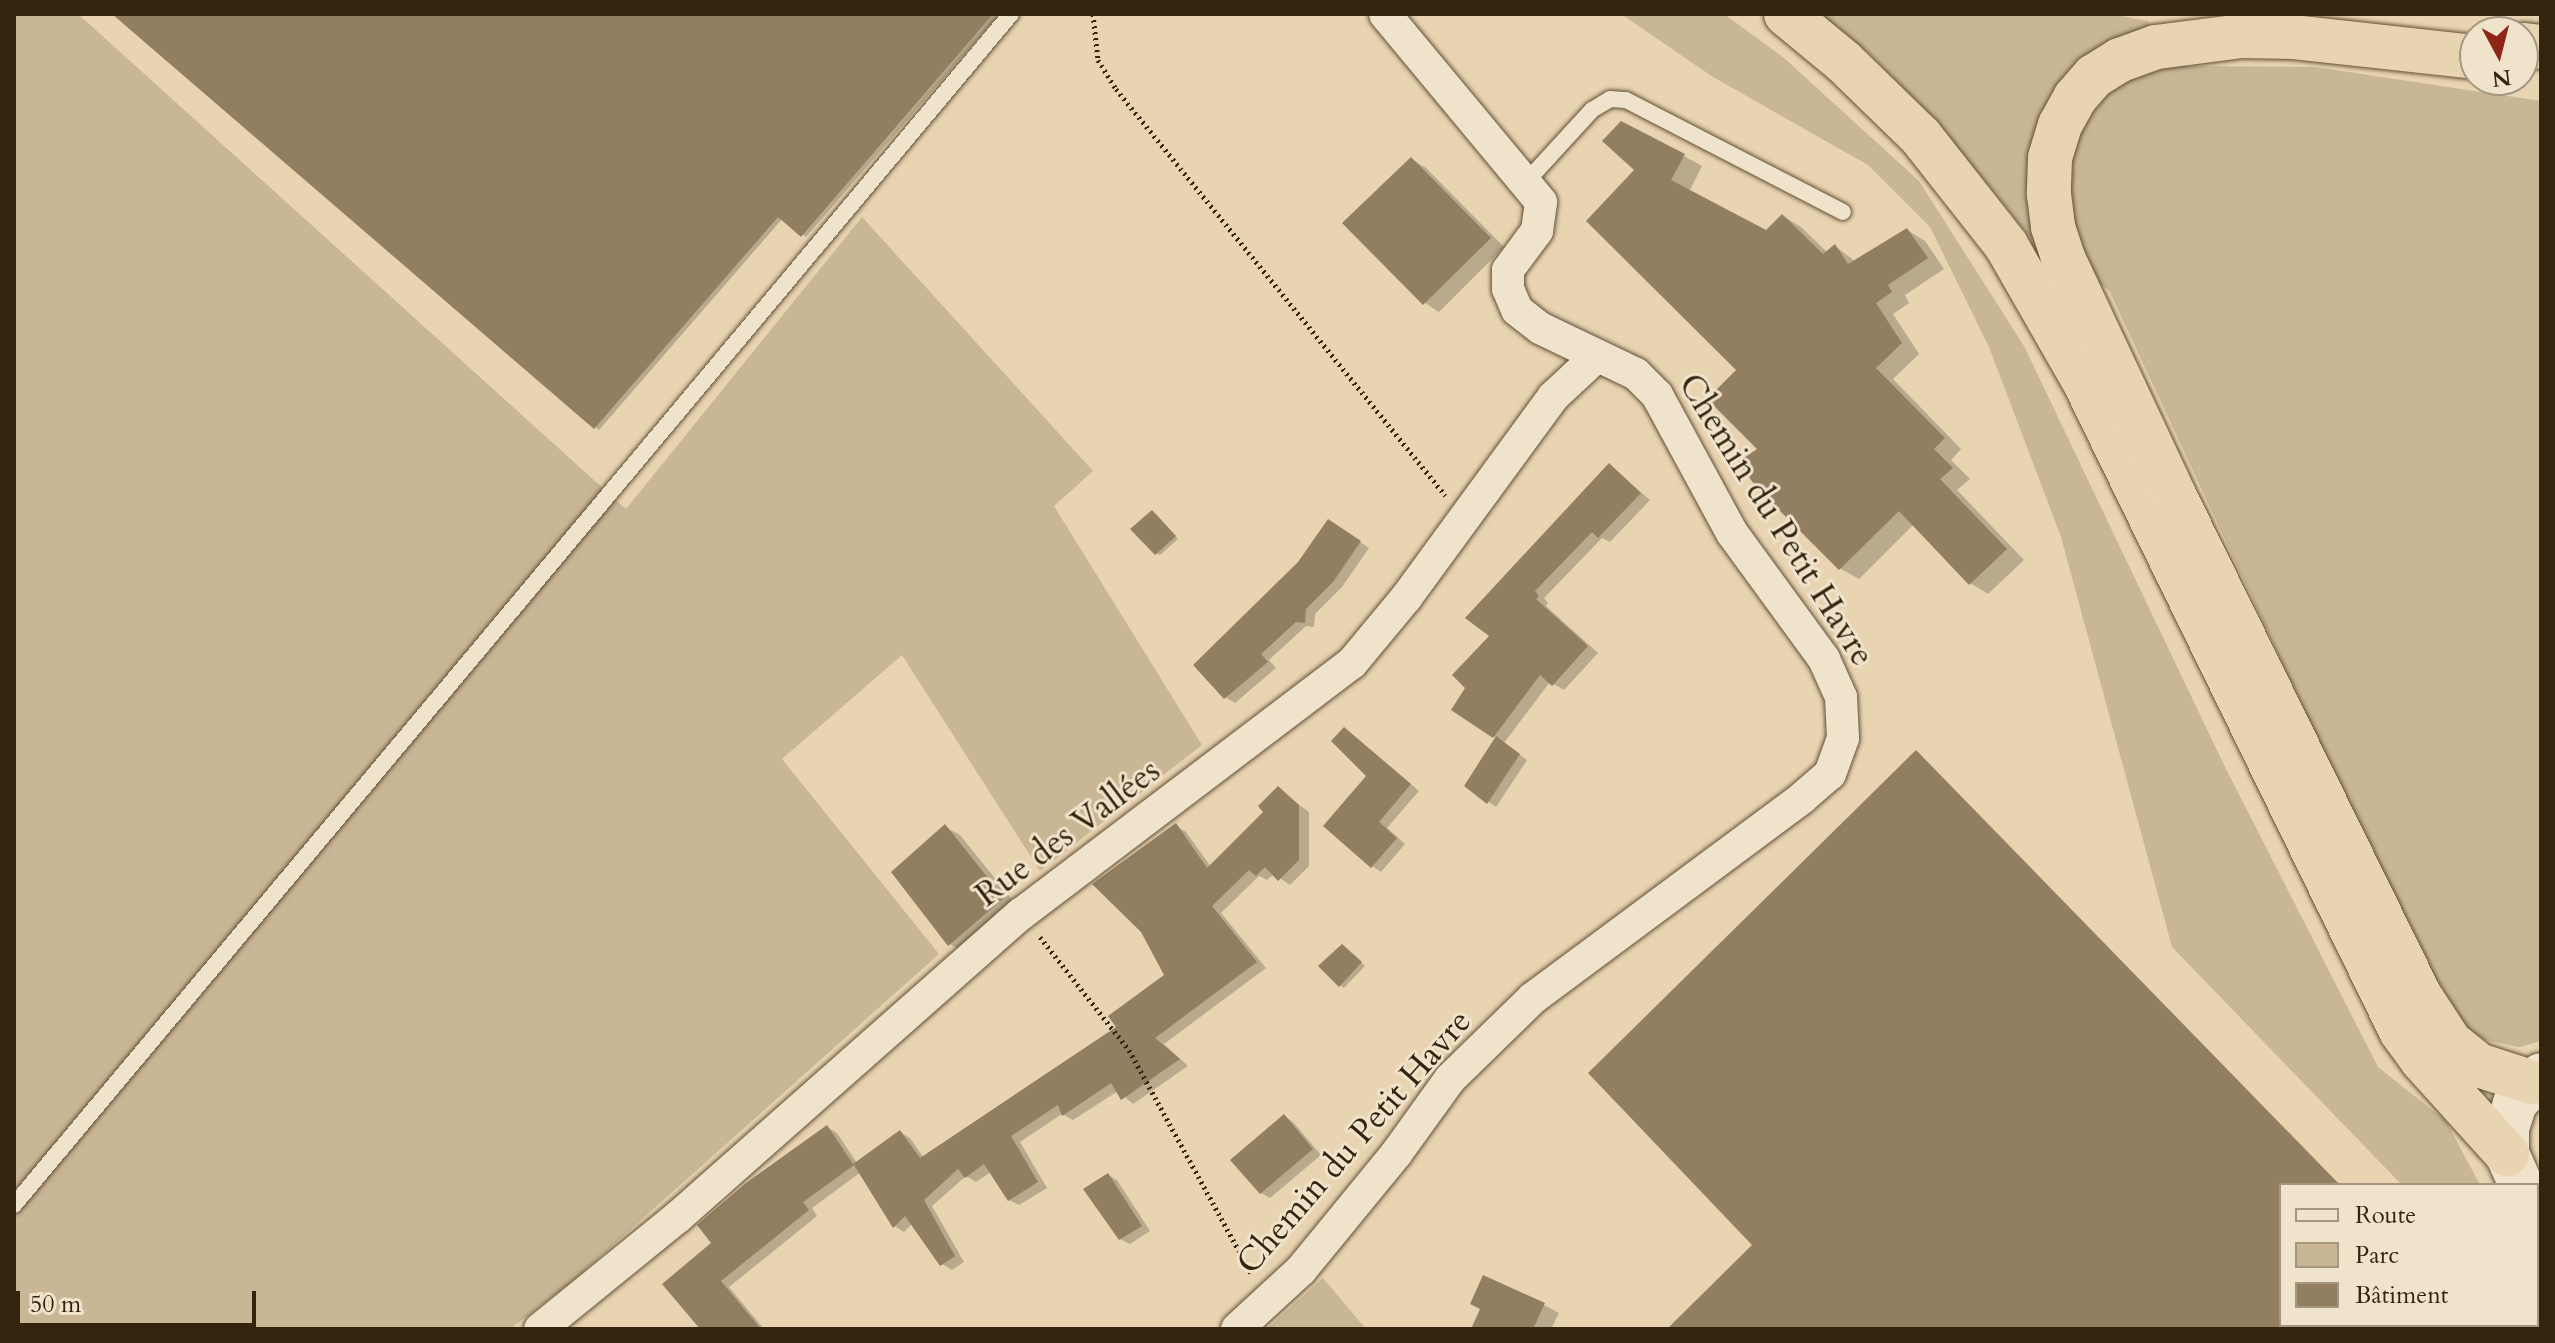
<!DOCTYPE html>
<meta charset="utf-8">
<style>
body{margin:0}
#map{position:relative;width:2555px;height:1343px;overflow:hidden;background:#e8d4b1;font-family:Cardo,serif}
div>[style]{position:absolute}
.green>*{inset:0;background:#c9b695}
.shadow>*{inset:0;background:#0003}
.building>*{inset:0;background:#927f62}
.path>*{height:5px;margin-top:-2.5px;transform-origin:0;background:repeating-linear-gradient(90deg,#34230d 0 2px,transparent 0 6px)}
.roads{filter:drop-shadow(0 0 2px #614f36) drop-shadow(0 0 2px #614f36)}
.service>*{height:16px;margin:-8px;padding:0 8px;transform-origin:8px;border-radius:8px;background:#f0e3cc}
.minor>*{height:32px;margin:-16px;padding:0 16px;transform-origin:16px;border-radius:16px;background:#f0e3cc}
.secondary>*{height:44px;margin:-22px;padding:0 22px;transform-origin:22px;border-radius:22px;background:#f0e3cc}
.trunk>*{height:44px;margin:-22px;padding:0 22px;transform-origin:22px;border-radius:22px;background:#e8d4b1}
span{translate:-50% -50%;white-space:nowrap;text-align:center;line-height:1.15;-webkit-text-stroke:6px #f0e3cc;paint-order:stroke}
.street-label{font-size:34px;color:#34230d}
.frame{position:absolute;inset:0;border:16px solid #34230d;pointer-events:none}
.legend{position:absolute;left:2279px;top:1183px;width:260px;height:144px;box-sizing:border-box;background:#f0e3cc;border:2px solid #a59680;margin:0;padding:10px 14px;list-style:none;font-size:24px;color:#34230d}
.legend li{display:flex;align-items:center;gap:16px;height:40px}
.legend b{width:40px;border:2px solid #a59680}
.north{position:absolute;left:2459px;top:16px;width:80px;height:80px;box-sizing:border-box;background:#f0e3cc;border:2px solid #a59680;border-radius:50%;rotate:173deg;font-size:22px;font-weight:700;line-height:32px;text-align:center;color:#34230d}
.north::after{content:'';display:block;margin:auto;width:28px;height:36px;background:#8f2418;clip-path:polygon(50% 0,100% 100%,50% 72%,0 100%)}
.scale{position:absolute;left:16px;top:1291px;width:240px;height:36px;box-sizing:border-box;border:4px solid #34230d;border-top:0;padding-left:10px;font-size:24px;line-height:28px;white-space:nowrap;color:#34230d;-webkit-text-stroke:6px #f0e3cc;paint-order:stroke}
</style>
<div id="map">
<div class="green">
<i style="clip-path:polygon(14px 14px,78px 14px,626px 509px,862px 217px,1093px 471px,1054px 506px,1202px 745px,1040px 871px,902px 655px,782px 759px,939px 954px,575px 1279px,510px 1329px,14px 1329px)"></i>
<i style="clip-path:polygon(1621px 14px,1724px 14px,1784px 58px,1919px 181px,2024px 346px,2224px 765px,2378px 1067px,2446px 1121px,2480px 1185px,2402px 1185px,2172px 947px,2061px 537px,1989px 347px,1930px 227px,1868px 165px,1713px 77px)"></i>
<i style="clip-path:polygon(1814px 14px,2110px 14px,2148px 21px,2169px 66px,2315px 67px,2541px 101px,2541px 1041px,2519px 1047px,2474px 1038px,2443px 1008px,2109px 290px,2030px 237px,1941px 127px,1869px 53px)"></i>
<i style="clip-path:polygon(1323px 1278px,1366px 1329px,1267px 1329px)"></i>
</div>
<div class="shadow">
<i style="clip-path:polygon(115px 14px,999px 14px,806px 237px,783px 218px,599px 430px)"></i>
<i style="clip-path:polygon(1684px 156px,1702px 166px,1689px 192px,1767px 232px,1783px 216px,1801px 227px,1828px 253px,1835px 246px,1856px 262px,1907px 230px,1925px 241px,1944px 269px,1905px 295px,1909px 303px,1893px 314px,1919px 354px,1893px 379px,1961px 449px,1951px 460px,1970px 479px,1957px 490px,2024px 560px,1988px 594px,1970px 583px,1914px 524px,1859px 579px,1841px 569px,1759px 486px,1760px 449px,1738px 370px,1589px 221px)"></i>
<i style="clip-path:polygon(1411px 159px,1426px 168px,1504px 247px,1439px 312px,1425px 303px,1345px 223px)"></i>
<i style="clip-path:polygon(1610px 466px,1650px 500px,1610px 542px,1602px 538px,1544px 598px,1548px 603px,1546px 606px,1598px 653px,1564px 690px,1550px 682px,1504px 743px,1527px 760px,1496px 807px,1467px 786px,1497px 738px,1454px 709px,1492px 636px)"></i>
<i style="clip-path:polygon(1156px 514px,1178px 539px,1160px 555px,1156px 553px)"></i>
<i style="clip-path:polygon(1338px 527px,1369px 548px,1342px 587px,1315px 614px,1314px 627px,1306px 626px,1269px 660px,1276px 668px,1235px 703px,1225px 697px)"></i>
<i style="clip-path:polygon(1345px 729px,1419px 791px,1387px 828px,1405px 844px,1381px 872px,1372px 866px,1369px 776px)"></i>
<i style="clip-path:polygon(1278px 789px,1309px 812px,1309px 866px,1290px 885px,1274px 874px,1267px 880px,1259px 876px,1221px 913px,1266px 968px,1164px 1044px,1188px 1066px,1133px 1104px,1118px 1091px,1073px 1120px,1062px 1114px,1020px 1142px,1047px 1188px,1019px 1205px,1009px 1200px,991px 1172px,976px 1182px,966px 1176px,932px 1206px,964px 1262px,952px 1270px,942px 1264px,913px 1223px,904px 1232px,894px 1226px,861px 1172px,812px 1208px,817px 1216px,729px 1287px,764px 1329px,703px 1329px,714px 1243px,827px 1127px,837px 1133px,857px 1163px,900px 1132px,910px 1138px,924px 1158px,1119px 1027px,1167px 975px,1176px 826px,1186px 832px,1211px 867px,1266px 812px)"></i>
<i style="clip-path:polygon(945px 827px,960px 835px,1018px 907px,964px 953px,950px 944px)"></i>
<i style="clip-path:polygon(1347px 949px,1365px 966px,1344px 988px,1340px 985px)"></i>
<i style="clip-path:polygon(1591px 1073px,2340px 1185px,2281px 1185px,2281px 1325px,2410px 1325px,2408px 1329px,1670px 1329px,1755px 1245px)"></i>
<i style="clip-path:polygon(1284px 1116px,1293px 1122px,1321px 1155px,1270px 1198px,1261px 1193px,1233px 1160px)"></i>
<i style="clip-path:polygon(1108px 1175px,1117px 1180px,1150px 1231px,1130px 1244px,1120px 1239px)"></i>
<i style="clip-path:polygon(1544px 1305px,1559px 1313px,1551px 1329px,1473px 1329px)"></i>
</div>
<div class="building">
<i style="clip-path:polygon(112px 14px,993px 14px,801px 237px,778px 217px,594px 429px)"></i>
<i style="clip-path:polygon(1621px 121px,1685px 154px,1671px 180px,1766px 230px,1782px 214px,1823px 254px,1835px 244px,1848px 264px,1907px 228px,1928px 258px,1888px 285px,1892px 292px,1876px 303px,1902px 343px,1876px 368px,1945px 438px,1934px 449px,1953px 468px,1940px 479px,2007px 549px,1969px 585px,1899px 511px,1839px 570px,1757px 488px,1738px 462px,1757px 449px,1707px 399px,1736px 370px,1586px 221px,1634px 170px,1602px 141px)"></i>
<i style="clip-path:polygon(1411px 157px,1491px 238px,1423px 305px,1342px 223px)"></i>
<i style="clip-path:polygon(1609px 463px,1641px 493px,1598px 538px,1592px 532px,1535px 591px,1539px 596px,1536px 599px,1588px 646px,1552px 686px,1540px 675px,1493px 738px,1451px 710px,1465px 688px,1452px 675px,1489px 636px,1465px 618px)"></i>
<i style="clip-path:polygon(1152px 510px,1176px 536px,1155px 555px,1130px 529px)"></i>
<i style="clip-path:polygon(1328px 519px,1361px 541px,1333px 582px,1306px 609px,1305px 623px,1296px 622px,1261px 654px,1268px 662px,1224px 699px,1193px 665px,1298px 562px)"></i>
<i style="clip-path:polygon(1344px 727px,1411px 784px,1379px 822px,1397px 838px,1371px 868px,1323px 826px,1366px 776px,1331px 741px)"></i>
<i style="clip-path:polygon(1496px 736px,1520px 754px,1487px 804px,1464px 786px)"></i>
<i style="clip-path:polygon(1916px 750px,2340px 1185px,2281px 1185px,2281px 1329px,1667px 1329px,1752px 1245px,1588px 1073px)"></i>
<i style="clip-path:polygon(1278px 786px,1299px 805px,1299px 860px,1278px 881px,1265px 867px,1256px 876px,1249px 870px,1212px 906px,1257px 962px,1155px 1038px,1180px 1059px,1121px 1100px,1111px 1083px,1062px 1116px,1058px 1105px,1011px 1136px,1038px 1182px,1008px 1201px,984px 1164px,965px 1178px,958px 1169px,924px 1200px,955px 1256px,940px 1266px,905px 1216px,893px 1228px,854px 1165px,803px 1202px,809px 1210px,721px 1281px,761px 1329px,700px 1329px,662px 1284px,711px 1243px,697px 1225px,746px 1183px,827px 1125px,853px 1164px,900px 1130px,920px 1158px,1116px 1027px,1108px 1016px,1164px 975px,1141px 932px,1092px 884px,1176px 823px,1207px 868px,1263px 812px,1258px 806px)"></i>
<i style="clip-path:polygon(945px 824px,1004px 898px,948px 946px,891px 872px)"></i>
<i style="clip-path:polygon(1342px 944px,1362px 962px,1339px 987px,1318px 966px)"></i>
<i style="clip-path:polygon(1284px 1114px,1313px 1149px,1260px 1194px,1230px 1160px)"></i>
<i style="clip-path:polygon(1108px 1173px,1142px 1226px,1119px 1240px,1083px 1189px)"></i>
<i style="clip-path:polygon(1483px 1275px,1545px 1303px,1533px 1329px,1471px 1329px,1480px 1309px,1470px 1304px)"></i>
</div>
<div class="path">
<i style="left:1093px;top:14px;width:46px;rotate:83.8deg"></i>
<i style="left:1098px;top:60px;width:34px;rotate:58deg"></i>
<i style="left:1116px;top:89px;width:523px;rotate:50.98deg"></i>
<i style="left:1040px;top:937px;width:144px;rotate:51.8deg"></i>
<i style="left:1129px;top:1050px;width:254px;rotate:61.3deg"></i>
</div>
<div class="roads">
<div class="service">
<i style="left:1526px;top:182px;width:98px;rotate:-47.5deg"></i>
<i style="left:1592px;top:110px;width:21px;rotate:-31deg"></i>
<i style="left:1610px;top:99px;width:16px;rotate:4deg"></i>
<i style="left:1626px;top:100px;width:244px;rotate:27.3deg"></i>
<i style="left:14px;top:1205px;width:1553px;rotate:-50.07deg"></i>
</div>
<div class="minor">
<i style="left:540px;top:1329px;width:178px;rotate:-39.1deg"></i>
<i style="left:678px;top:1217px;width:458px;rotate:-41.5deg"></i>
<i style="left:1021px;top:914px;width:415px;rotate:-37.2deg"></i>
<i style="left:1352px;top:663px;width:85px;rotate:-50.3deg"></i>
<i style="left:1406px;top:598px;width:249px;rotate:-53.8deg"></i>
<i style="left:1553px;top:397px;width:60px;rotate:-43deg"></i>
<i style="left:1237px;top:1329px;width:87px;rotate:-42.7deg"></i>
<i style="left:1301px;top:1270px;width:150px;rotate:-50.7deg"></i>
<i style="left:1396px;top:1154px;width:92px;rotate:-54.2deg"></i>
<i style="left:1450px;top:1079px;width:116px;rotate:-44.3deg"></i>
<i style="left:1533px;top:998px;width:335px;rotate:-36.6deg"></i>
<i style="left:1802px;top:798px;width:37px;rotate:-41deg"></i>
<i style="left:1830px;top:774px;width:38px;rotate:-70deg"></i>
<i style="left:1843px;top:738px;width:41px;rotate:-92.8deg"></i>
<i style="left:1841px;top:697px;width:42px;rotate:-114.1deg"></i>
<i style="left:1824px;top:659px;width:156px;rotate:-126.1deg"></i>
<i style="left:1732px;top:533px;width:157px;rotate:-118.5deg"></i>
<i style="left:1657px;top:395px;width:30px;rotate:-135deg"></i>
<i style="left:1636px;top:374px;width:106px;rotate:-154.4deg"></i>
<i style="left:1540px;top:328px;width:29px;rotate:-142deg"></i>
<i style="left:1517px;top:310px;width:23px;rotate:-113deg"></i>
<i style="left:1508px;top:289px;width:19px;rotate:-90deg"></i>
<i style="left:1508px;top:270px;width:49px;rotate:-53.4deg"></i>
<i style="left:1537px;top:231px;width:29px;rotate:-82deg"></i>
<i style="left:1541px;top:202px;width:244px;rotate:-129.7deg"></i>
</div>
<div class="secondary">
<i style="left:2521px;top:1185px;width:34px;rotate:-114deg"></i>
<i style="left:2507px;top:1154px;width:26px;rotate:-90deg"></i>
<i style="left:2507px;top:1128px;width:26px;rotate:-72deg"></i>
<i style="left:2515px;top:1103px;width:38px;rotate:-47deg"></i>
<i style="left:2522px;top:1329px;width:4px;rotate:-76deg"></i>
</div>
<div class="trunk">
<i style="left:1786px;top:14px;width:75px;rotate:39.6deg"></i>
<i style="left:1844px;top:62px;width:107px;rotate:44.2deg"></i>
<i style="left:1921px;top:137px;width:137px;rotate:51.8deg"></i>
<i style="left:2006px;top:245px;width:159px;rotate:60.2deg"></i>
<i style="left:2085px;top:383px;width:721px;rotate:64deg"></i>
<i style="left:2401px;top:1031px;width:36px;rotate:54deg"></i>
<i style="left:2422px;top:1060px;width:127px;rotate:47.9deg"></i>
<i style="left:2523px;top:45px;width:18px;rotate:6deg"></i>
<i style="left:2475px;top:57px;width:182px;rotate:-173.7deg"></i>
<i style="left:2294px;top:37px;width:52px;rotate:-178.9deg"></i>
<i style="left:2242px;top:36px;width:87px;rotate:172.7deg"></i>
<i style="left:2156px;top:47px;width:38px;rotate:160deg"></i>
<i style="left:2120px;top:60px;width:31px;rotate:148deg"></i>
<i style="left:2094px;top:76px;width:29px;rotate:131deg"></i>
<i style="left:2075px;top:98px;width:31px;rotate:119deg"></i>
<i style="left:2060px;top:125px;width:34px;rotate:107deg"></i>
<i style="left:2050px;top:158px;width:36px;rotate:92deg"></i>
<i style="left:2049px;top:194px;width:33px;rotate:83deg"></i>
<i style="left:2053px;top:227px;width:35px;rotate:72deg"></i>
<i style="left:2064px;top:260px;width:257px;rotate:64.9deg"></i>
<i style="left:2173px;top:493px;width:560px;rotate:63.85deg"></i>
<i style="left:2420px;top:996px;width:55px;rotate:56.9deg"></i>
<i style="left:2450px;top:1042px;width:36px;rotate:39deg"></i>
<i style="left:2478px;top:1065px;width:56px;rotate:17.8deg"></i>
</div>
</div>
<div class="street-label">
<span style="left:1776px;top:520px;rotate:58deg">Chemin du Petit Havre</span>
<span style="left:1068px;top:833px;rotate:-37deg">Rue des Vallées</span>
<span style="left:1354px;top:1142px;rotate:-49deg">Chemin du Petit Havre</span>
</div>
<div class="frame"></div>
<ul class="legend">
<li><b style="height:10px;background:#f0e3cc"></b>Route</li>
<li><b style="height:22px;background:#c9b695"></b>Parc</li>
<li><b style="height:22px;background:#927f62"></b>Bâtiment</li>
</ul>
<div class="north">N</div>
<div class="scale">50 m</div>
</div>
